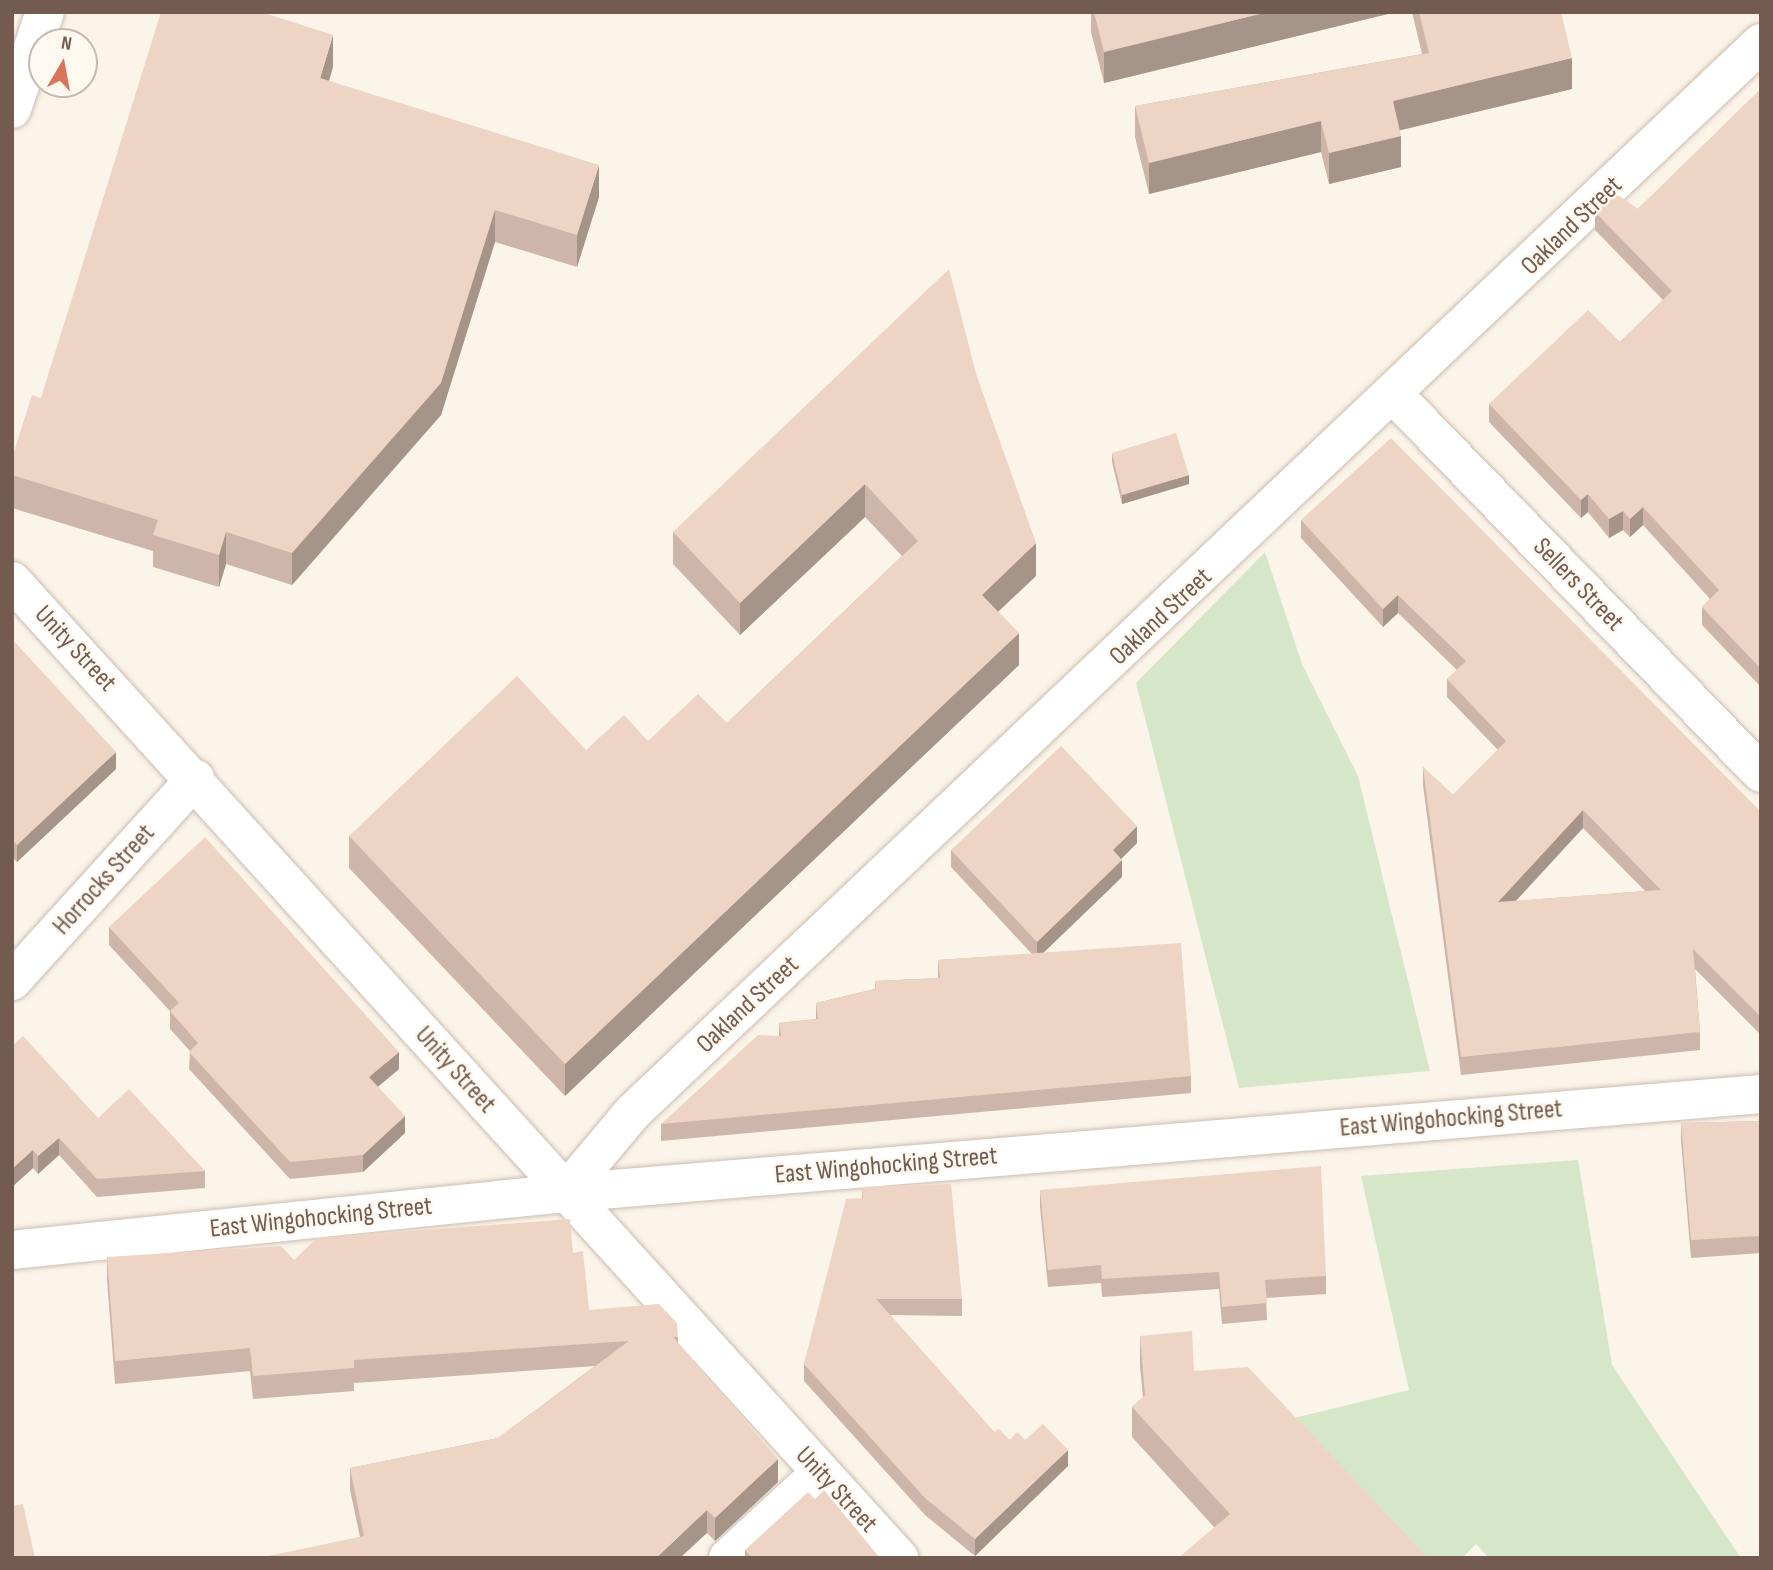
<!DOCTYPE html>
<style>
body{margin:0}
#map{position:relative;width:1773px;height:1570px;overflow:hidden;background:#fbf4e9;font-family:"Sofia Sans Condensed",sans-serif}
div>[style]{position:absolute}
.green>*{inset:0;background:#d6e7c9}
.roads{filter:drop-shadow(0 0 2px #ccbcb0) drop-shadow(0 0 2px #ccbcb0)}
.street>*{height:38px;margin:-19px;padding:0 19px;transform-origin:19px;border-radius:19px;background:#fff}
.wall>*{inset:0;background:#cdb6a9}
.shaded-wall>*{inset:0;background:#a79489}
.building>*{inset:0;background:#eed4c4}
span{translate:-50% -50%;white-space:nowrap;text-align:center;line-height:1.15;-webkit-text-stroke:5px #fdf8f0;paint-order:stroke}
.street-label{font-size:26px;color:#735b4f}
.frame{position:absolute;inset:0;border:14px solid #735b4f;pointer-events:none}
.north{position:absolute;left:28px;top:28px;width:70px;height:70px;box-sizing:border-box;background:#fdf8f0;border:2px solid #c6b9b0;border-radius:50%;rotate:10deg;font-size:19px;font-weight:700;line-height:28px;text-align:center;color:#735b4f}
.north::after{content:'';display:block;margin:auto;width:24px;height:32px;background:#d9755a;clip-path:polygon(50% 0,100% 100%,50% 72%,0 100%)}
</style>
<div id="map">
<div class="green">
<i style="clip-path:polygon(1265px 552px,1302px 664px,1358px 776px,1430px 1071px,1239px 1088px,1136px 683px)"></i>
<i style="clip-path:polygon(1578px 1160px,1612px 1365px,1741px 1558px,1489px 1558px,1476px 1544px,1462px 1558px,1402px 1558px,1286px 1420px,1409px 1390px,1361px 1176px)"></i>
</div>
<div class="roads">
<div class="street">
<i style="left:12px;top:109px;width:102px;rotate:-71.2deg"></i>
<i style="left:1395px;top:396px;width:525px;rotate:45.85deg"></i>
<i style="left:12px;top:581px;width:1320px;rotate:47.76deg"></i>
<i style="left:12px;top:981px;width:273px;rotate:-47.8deg"></i>
<i style="left:565px;top:1193px;width:106px;rotate:-50deg"></i>
<i style="left:633px;top:1112px;width:1554px;rotate:-43.46deg"></i>
<i style="left:12px;top:1250px;width:556px;rotate:-5.88deg"></i>
<i style="left:565px;top:1193px;width:1200px;rotate:-4.73deg"></i>
<i style="left:728px;top:1558px;width:125px;rotate:-42.7deg"></i>
</div>
</div>
<div class="wall">
<i style="clip-path:polygon(1091px 12px,1396px 12px,1104px 83px,1091px 32px)"></i>
<i style="clip-path:polygon(1412px 12px,1561px 12px,1572px 89px,1400px 130px,1401px 167px,1329px 184px,1321px 152px,1149px 194px,1135px 137px,1135px 106px,1422px 54px)"></i>
<i style="clip-path:polygon(333px 67px,329px 81px,599px 197px,577px 267px,495px 242px,441px 415px,292px 585px,226px 564px,219px 587px,153px 567px,153px 551px,12px 508px,12px 458px,41px 398px)"></i>
<i style="clip-path:polygon(1761px 89px,1761px 687px,1702px 625px,1702px 607px,1710px 599px,1643px 525px,1630px 537px,1623px 530px,1609px 538px,1588px 512px,1581px 518px,1489px 422px,1489px 404px,1620px 342px,1663px 300px,1595px 230px,1595px 212px,1638px 209px)"></i>
<i style="clip-path:polygon(977px 377px,1036px 576px,998px 611px,1019px 665px,565px 1096px,349px 868px,349px 836px,586px 750px,648px 741px,727px 723px,902px 556px,865px 517px,740px 635px,673px 564px,673px 532px)"></i>
<i style="clip-path:polygon(1112px 453px,1189px 484px,1122px 504px,1112px 462px)"></i>
<i style="clip-path:polygon(evenodd,1301px 520px,1761px 812px,1761px 1035px,1695px 969px,1700px 1032px,1700px 1050px,1461px 1075px,1423px 785px,1423px 767px,1453px 795px,1498px 750px,1447px 697px,1447px 679px,1457px 670px,1398px 613px,1383px 627px,1301px 538px,1301px 520px,1583px 828px,1645px 891px,1516px 901px,1583px 828px)"></i>
<i style="clip-path:polygon(12px 639px,116px 769px,17px 862px,12px 857px)"></i>
<i style="clip-path:polygon(1137px 843px,1121px 859px,1122px 877px,1043px 953px,1191px 1076px,1191px 1093px,661px 1141px,661px 1124px,779px 1036px,779px 1023px,816px 1019px,816px 1003px,875px 989px,875px 981px,938px 978px,938px 960px,1032px 954px,951px 867px,951px 850px)"></i>
<i style="clip-path:polygon(109px 927px,399px 1069px,378px 1087px,405px 1133px,363px 1172px,290px 1179px,189px 1069px,190px 1051px,170px 1029px,170px 1011px,109px 945px)"></i>
<i style="clip-path:polygon(12px 1046px,98px 1118px,205px 1171px,205px 1188px,97px 1197px,59px 1155px,38px 1174px,33px 1168px,13px 1186px,12px 1185px)"></i>
<i style="clip-path:polygon(1761px 1121px,1761px 1253px,1691px 1258px,1681px 1141px,1681px 1123px)"></i>
<i style="clip-path:polygon(862px 1187px,962px 1299px,962px 1316px,890px 1315px,994px 1432px,1010px 1440px,1025px 1440px,1068px 1466px,975px 1556px,925px 1515px,804px 1381px,804px 1364px,862px 1198px)"></i>
<i style="clip-path:polygon(1040px 1190px,1326px 1276px,1326px 1294px,1266px 1298px,1267px 1320px,1222px 1324px,1219px 1289px,1102px 1297px,1101px 1283px,1048px 1287px,1040px 1207px)"></i>
<i style="clip-path:polygon(573px 1253px,589px 1310px,678px 1337px,678px 1344px,778px 1482px,715px 1541px,707px 1533px,360px 1537px,350px 1490px,350px 1468px,498px 1438px,595px 1366px,354px 1383px,354px 1391px,253px 1399px,250px 1371px,115px 1384px,107px 1280px,107px 1257px,294px 1260px)"></i>
<i style="clip-path:polygon(1140px 1336px,1194px 1371px,1428px 1558px,1214px 1527px,1132px 1437px,1132px 1407px,1143px 1397px,1140px 1366px)"></i>
<i style="clip-path:polygon(815px 1499px,880px 1558px,745px 1558px,745px 1550px)"></i>
</div>
<div class="shaded-wall">
<i style="clip-path:polygon(1268px 12px,1396px 12px,1104px 83px,1104px 52px)"></i>
<i style="clip-path:polygon(333px 35px,333px 67px,320px 110px,320px 78px)"></i>
<i style="clip-path:polygon(1572px 58px,1572px 89px,1393px 132px,1393px 101px)"></i>
<i style="clip-path:polygon(1321px 121px,1321px 152px,1149px 194px,1149px 163px)"></i>
<i style="clip-path:polygon(1401px 136px,1401px 167px,1329px 184px,1329px 153px)"></i>
<i style="clip-path:polygon(599px 165px,599px 197px,577px 267px,577px 235px)"></i>
<i style="clip-path:polygon(495px 210px,495px 242px,441px 415px,292px 585px,292px 553px)"></i>
<i style="clip-path:polygon(1189px 475px,1189px 484px,1122px 504px,1122px 495px)"></i>
<i style="clip-path:polygon(865px 484px,865px 517px,740px 635px,740px 603px)"></i>
<i style="clip-path:polygon(1588px 494px,1588px 512px,1581px 518px,1581px 500px)"></i>
<i style="clip-path:polygon(1643px 507px,1643px 525px,1630px 537px,1630px 519px)"></i>
<i style="clip-path:polygon(1623px 511px,1623px 530px,1609px 538px,1609px 519px)"></i>
<i style="clip-path:polygon(226px 532px,226px 564px,219px 587px,219px 555px)"></i>
<i style="clip-path:polygon(1036px 543px,1036px 576px,982px 627px,982px 595px)"></i>
<i style="clip-path:polygon(1398px 595px,1398px 613px,1383px 627px,1383px 609px)"></i>
<i style="clip-path:polygon(1019px 633px,1019px 665px,565px 1096px,565px 1064px)"></i>
<i style="clip-path:polygon(116px 752px,116px 769px,17px 862px,17px 845px)"></i>
<i style="clip-path:polygon(1583px 810px,1583px 828px,1498px 920px,1498px 902px)"></i>
<i style="clip-path:polygon(1137px 826px,1137px 843px,1113px 867px,1113px 850px)"></i>
<i style="clip-path:polygon(1122px 860px,1122px 877px,1037px 959px,1037px 942px)"></i>
<i style="clip-path:polygon(399px 1052px,399px 1069px,369px 1094px,369px 1077px)"></i>
<i style="clip-path:polygon(405px 1116px,405px 1133px,363px 1172px,363px 1155px)"></i>
<i style="clip-path:polygon(59px 1138px,59px 1155px,38px 1174px,38px 1156px)"></i>
<i style="clip-path:polygon(33px 1150px,33px 1168px,13px 1186px,13px 1168px)"></i>
<i style="clip-path:polygon(1068px 1450px,1068px 1466px,975px 1556px,975px 1539px)"></i>
<i style="clip-path:polygon(778px 1459px,778px 1482px,715px 1541px,715px 1518px)"></i>
<i style="clip-path:polygon(707px 1510px,707px 1533px,680px 1558px,656px 1558px)"></i>
</div>
<div class="building">
<i style="clip-path:polygon(161px 12px,261px 12px,333px 35px,320px 78px,599px 165px,577px 235px,495px 210px,441px 383px,292px 553px,226px 532px,219px 555px,153px 535px,158px 520px,12px 475px,12px 458px,32px 395px,41px 398px)"></i>
<i style="clip-path:polygon(1094px 12px,1268px 12px,1104px 52px)"></i>
<i style="clip-path:polygon(1419px 12px,1561px 12px,1572px 58px,1393px 101px,1401px 136px,1329px 153px,1321px 121px,1149px 163px,1135px 106px,1429px 53px)"></i>
<i style="clip-path:polygon(1761px 89px,1761px 669px,1702px 607px,1719px 590px,1643px 507px,1630px 519px,1623px 511px,1609px 519px,1588px 494px,1581px 500px,1489px 404px,1588px 310px,1620px 342px,1672px 291px,1595px 212px,1615px 193px,1638px 209px)"></i>
<i style="clip-path:polygon(949px 269px,977px 377px,1036px 543px,982px 595px,1019px 633px,565px 1064px,349px 836px,517px 676px,586px 750px,624px 715px,648px 741px,698px 694px,727px 723px,918px 541px,865px 484px,740px 603px,673px 532px)"></i>
<i style="clip-path:polygon(1176px 433px,1189px 475px,1122px 495px,1112px 453px)"></i>
<i style="clip-path:polygon(evenodd,1391px 438px,1761px 812px,1761px 1017px,1693px 949px,1700px 1032px,1461px 1057px,1423px 767px,1453px 795px,1506px 741px,1447px 679px,1466px 661px,1398px 595px,1383px 609px,1301px 520px,1391px 438px,1583px 810px,1661px 890px,1498px 902px,1583px 810px)"></i>
<i style="clip-path:polygon(12px 639px,116px 752px,17px 845px,12px 840px)"></i>
<i style="clip-path:polygon(1061px 746px,1137px 826px,1113px 850px,1122px 860px,1037px 942px,951px 850px)"></i>
<i style="clip-path:polygon(205px 837px,399px 1052px,369px 1077px,405px 1116px,363px 1155px,290px 1162px,189px 1052px,198px 1043px,170px 1011px,179px 1003px,109px 927px)"></i>
<i style="clip-path:polygon(1181px 943px,1191px 1076px,661px 1124px,758px 1035px,781px 1036px,779px 1023px,818px 1019px,816px 1003px,876px 989px,875px 981px,940px 978px,938px 960px)"></i>
<i style="clip-path:polygon(23px 1036px,98px 1118px,129px 1089px,205px 1171px,97px 1179px,59px 1138px,38px 1156px,33px 1150px,13px 1168px,12px 1167px,12px 1046px)"></i>
<i style="clip-path:polygon(1761px 1121px,1761px 1236px,1691px 1240px,1681px 1123px)"></i>
<i style="clip-path:polygon(1321px 1166px,1326px 1276px,1265px 1280px,1267px 1303px,1222px 1307px,1219px 1272px,1102px 1279px,1101px 1265px,1048px 1270px,1040px 1190px)"></i>
<i style="clip-path:polygon(951px 1184px,962px 1299px,876px 1299px,994px 1432px,999px 1429px,1010px 1440px,1017px 1432px,1025px 1440px,1043px 1424px,1068px 1450px,975px 1539px,925px 1498px,804px 1364px,846px 1199px,863px 1198px,862px 1187px)"></i>
<i style="clip-path:polygon(570px 1219px,573px 1253px,583px 1251px,589px 1310px,659px 1304px,677px 1323px,678px 1337px,673px 1337px,778px 1459px,715px 1518px,707px 1510px,656px 1558px,258px 1558px,364px 1536px,350px 1468px,498px 1438px,629px 1341px,354px 1360px,354px 1368px,253px 1376px,250px 1348px,115px 1361px,107px 1257px,281px 1246px,294px 1260px,317px 1238px)"></i>
<i style="clip-path:polygon(1192px 1331px,1194px 1371px,1248px 1367px,1428px 1558px,1178px 1558px,1230px 1514px,1132px 1407px,1145px 1395px,1140px 1336px)"></i>
<i style="clip-path:polygon(824px 1490px,880px 1558px,752px 1558px,745px 1550px,808px 1492px,815px 1499px)"></i>
<i style="clip-path:polygon(23px 1504px,35px 1558px,12px 1558px,12px 1506px)"></i>
</div>
<div class="street-label">
<span style="left:1572px;top:226px;rotate:-44deg">Oakland Street</span>
<span style="left:1578px;top:585px;rotate:46deg">Sellers Street</span>
<span style="left:1161px;top:617px;rotate:-43deg">Oakland Street</span>
<span style="left:75px;top:649px;rotate:47deg">Unity Street</span>
<span style="left:104px;top:880px;rotate:-48deg">Horrocks Street</span>
<span style="left:748px;top:1005px;rotate:-43deg">Oakland Street</span>
<span style="left:455px;top:1070px;rotate:48deg">Unity Street</span>
<span style="left:1451px;top:1119px;rotate:-5deg">East Wingohocking Street</span>
<span style="left:886px;top:1166px;rotate:-5deg">East Wingohocking Street</span>
<span style="left:321px;top:1218px;rotate:-6deg">East Wingohocking Street</span>
<span style="left:836px;top:1490px;rotate:47deg">Unity Street</span>
</div>
<div class="frame"></div>
<div class="north">N</div>
</div>
